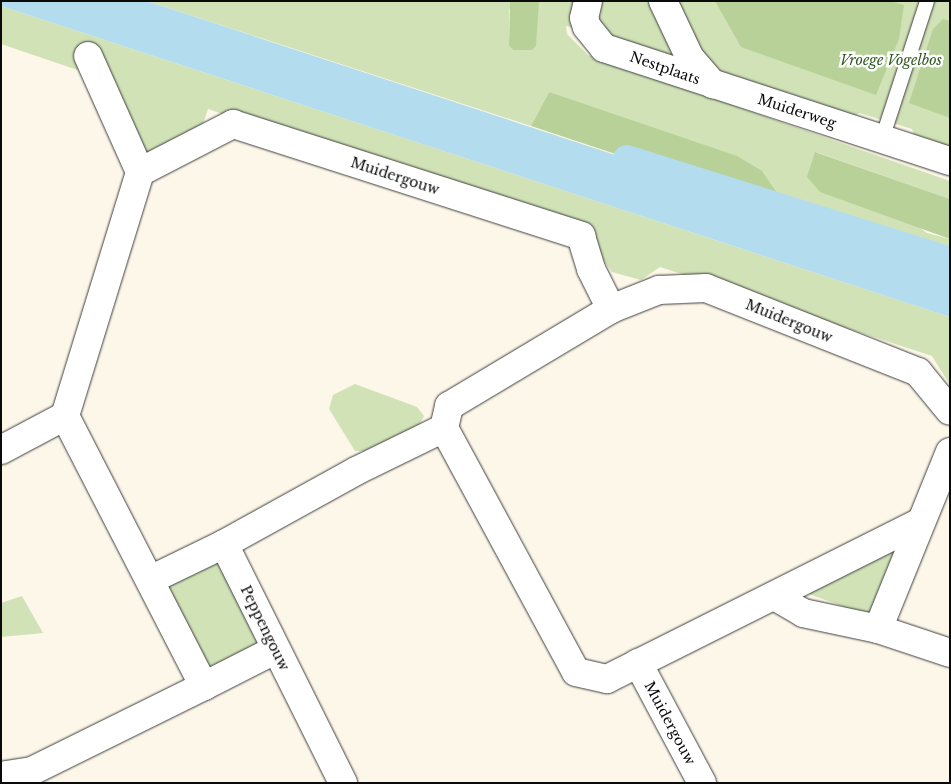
<!DOCTYPE html>
<style>
body{margin:0}
#map{position:relative;width:951px;height:784px;overflow:hidden;background:#fdf7e9;font-family:"Libre Baskerville",serif}
div>[style]{position:absolute}
.green>*{inset:0;background:#d1e2b7}
.forest>*{inset:0;background:#b7d198}
.water>*{inset:0;background:#b3ddee}
.canal>*{height:28px;margin:-14px;padding:0 14px;transform-origin:14px;border-radius:14px;background:#b3ddee}
.roads{filter:drop-shadow(0 0 1px #3d3d3d) drop-shadow(0 0 1px #3d3d3d)}
.lane>*{height:14px;margin:-7px;padding:0 7px;transform-origin:7px;border-radius:7px;background:#fff}
.street>*{height:28px;margin:-14px;padding:0 14px;transform-origin:14px;border-radius:14px;background:#fff}
span{translate:-50% -50%;white-space:nowrap;text-align:center;line-height:1.15;-webkit-text-stroke:5px #fff;paint-order:stroke}
.park-label{font-size:14px;color:#325922;font-style:italic}
.street-label{font-size:14px;color:#0a0a0a}
.frame{position:absolute;inset:0;border:2px solid #0a0a0a;pointer-events:none}
</style>
<div id="map">
<div class="green">
<i style="clip-path:polygon(evenodd,147px 1px,950px 1px,950px 148px,914px 135px,912px 129px,859px 113px,854px 116px,566px 26px,567px 34px,588px 55px,950px 181px,950px 199px,816px 152px,927px 233px,950px 239px,950px 265px,790px 212px,762px 172px,549px 92px,531px 126px,147px 1px,509px 8px,532px 50px,513px 50px,509px 46px,509px 8px)"></i>
<i style="clip-path:polygon(1px 6px,950px 317px,950px 385px,932px 356px,660px 267px,641px 280px,612px 272px,586px 236px,208px 109px,203px 124px,145px 158px,110px 81px,1px 44px)"></i>
<i style="clip-path:polygon(355px 384px,417px 407px,424px 416px,417px 429px,375px 451px,355px 451px,329px 409px,333px 395px)"></i>
<i style="clip-path:polygon(899px 548px,872px 617px,809px 594px,837px 576px)"></i>
<i style="clip-path:polygon(219px 558px,263px 646px,210px 674px,166px 585px)"></i>
<i style="clip-path:polygon(22px 596px,43px 633px,1px 637px,1px 603px)"></i>
</div>
<div class="forest">
<i style="clip-path:polygon(510px 1px,539px 1px,536px 46px,532px 50px,513px 50px,509px 46px)"></i>
<i style="clip-path:polygon(715px 1px,890px 1px,904px 5px,899px 39px,876px 95px,741px 47px)"></i>
<i style="clip-path:polygon(943px 19px,950px 21px,950px 118px,909px 103px,933px 29px)"></i>
<i style="clip-path:polygon(549px 92px,737px 156px,762px 171px,790px 212px,531px 126px)"></i>
<i style="clip-path:polygon(815px 152px,950px 199px,950px 239px,820px 192px,807px 177px)"></i>
</div>
<div class="water">
<i style="clip-path:polygon(1px 1px,147px 1px,950px 265px,950px 317px,1px 6px)"></i>
</div>
<div class="canal">
<i style="left:627px;top:159px;width:339px;rotate:17.5deg"></i>
</div>
<div class="roads">
<div class="lane">
<i style="left:882px;top:139px;width:145px;rotate:-71.9deg"></i>
</div>
<div class="street">
<i style="left:588px;top:1px;width:17px;rotate:103deg"></i>
<i style="left:584px;top:18px;width:9px;rotate:72deg"></i>
<i style="left:587px;top:27px;width:27px;rotate:51deg"></i>
<i style="left:604px;top:48px;width:364px;rotate:18.1deg"></i>
<i style="left:663px;top:1px;width:63px;rotate:64.7deg"></i>
<i style="left:690px;top:58px;width:35px;rotate:49deg"></i>
<i style="left:140px;top:172px;width:105px;rotate:-27.3deg"></i>
<i style="left:233px;top:124px;width:366px;rotate:17.8deg"></i>
<i style="left:581px;top:236px;width:34px;rotate:73deg"></i>
<i style="left:591px;top:269px;width:45px;rotate:63.4deg"></i>
<i style="left:65px;top:416px;width:255px;rotate:-72.9deg"></i>
<i style="left:140px;top:172px;width:127px;rotate:-114.1deg"></i>
<i style="left:444px;top:428px;width:277px;rotate:61.6deg"></i>
<i style="left:576px;top:672px;width:32px;rotate:13deg"></i>
<i style="left:607px;top:679px;width:349px;rotate:-26.6deg"></i>
<i style="left:1px;top:450px;width:72px;rotate:-28deg"></i>
<i style="left:65px;top:416px;width:304px;rotate:62.8deg"></i>
<i style="left:204px;top:686px;width:192px;rotate:153.7deg"></i>
<i style="left:32px;top:771px;width:31px;rotate:171deg"></i>
<i style="left:224px;top:544px;width:151px;rotate:-28.9deg"></i>
<i style="left:356px;top:471px;width:98px;rotate:-26deg"></i>
<i style="left:444px;top:428px;width:23px;rotate:-77deg"></i>
<i style="left:449px;top:406px;width:189px;rotate:-30.9deg"></i>
<i style="left:611px;top:309px;width:52px;rotate:-21.6deg"></i>
<i style="left:659px;top:290px;width:47px;rotate:-2.4deg"></i>
<i style="left:706px;top:288px;width:228px;rotate:21.6deg"></i>
<i style="left:918px;top:372px;width:50px;rotate:50.6deg"></i>
<i style="left:152px;top:579px;width:80px;rotate:-25.9deg"></i>
<i style="left:224px;top:544px;width:267px;rotate:63.5deg"></i>
<i style="left:774px;top:596px;width:34px;rotate:30deg"></i>
<i style="left:803px;top:613px;width:77px;rotate:12deg"></i>
<i style="left:878px;top:629px;width:76px;rotate:18.4deg"></i>
<i style="left:878px;top:629px;width:191px;rotate:-67.9deg"></i>
<i style="left:638px;top:663px;width:136px;rotate:61.9deg"></i>
<i style="left:204px;top:686px;width:80px;rotate:-26.9deg"></i>
</div>
</div>
<div class="park-label">
<span style="left:891px;top:60px">Vroege Vogelbos</span>
</div>
<div class="street-label">
<span style="left:665px;top:68px;rotate:19deg">Nestplaats</span>
<span style="left:797px;top:111px;rotate:18deg">Muiderweg</span>
<span style="left:395px;top:176px;rotate:18deg">Muidergouw</span>
<span style="left:789px;top:321px;rotate:22deg">Muidergouw</span>
<span style="left:265px;top:628px;rotate:64deg">Peppengouw</span>
<span style="left:670px;top:723px;rotate:62deg">Muidergouw</span>
</div>
<div class="frame"></div>
</div>
